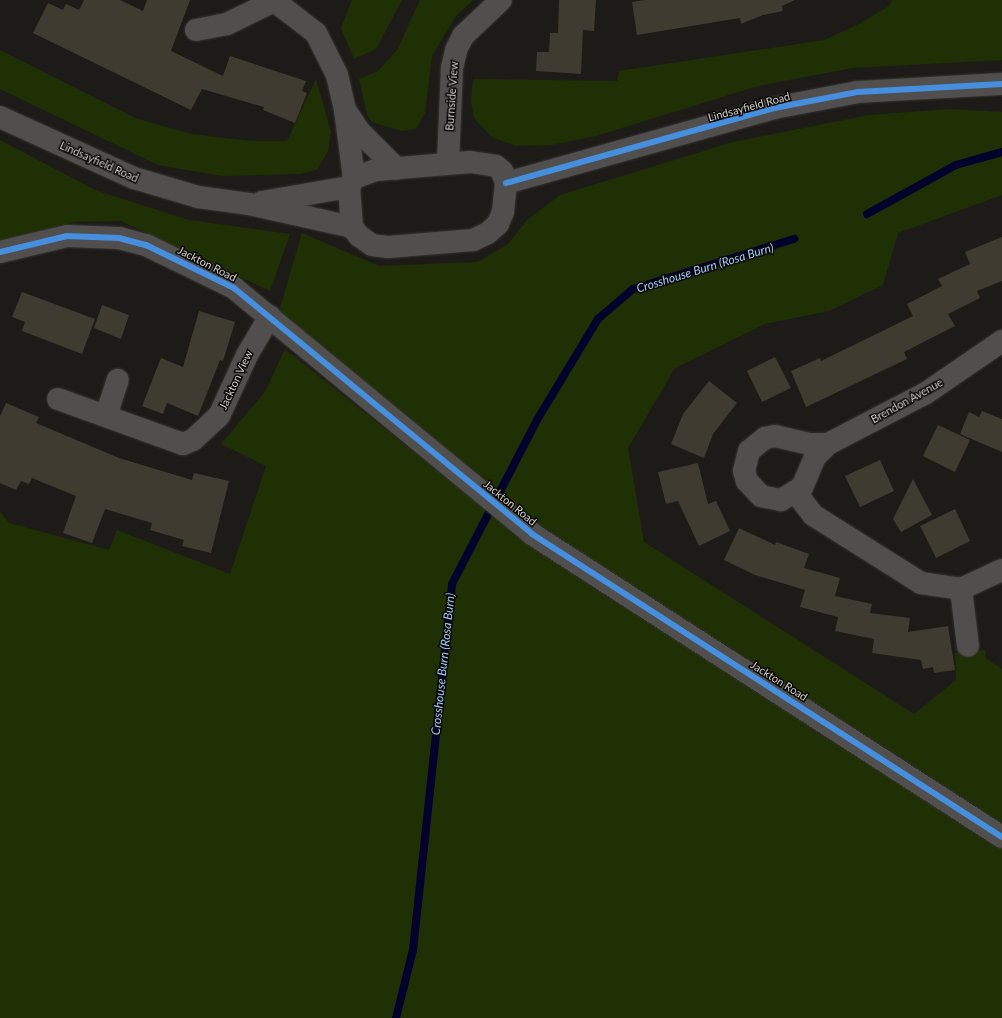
<!DOCTYPE html>
<style>
body{margin:0}
#map{position:relative;width:1002px;height:1018px;overflow:hidden;background:#1d1b18;font-family:Lato,sans-serif}
div>[style]{position:absolute}
.green>*{inset:0;background:#1f3005}
.stream>*{height:8px;margin:-4px;padding:0 4px;transform-origin:4px;border-radius:4px;background:#03022c}
.building>*{inset:0;background:#3f3b31}
.roads{filter:drop-shadow(0 0 1px #363532) drop-shadow(0 0 1px #363532)}
.minor>*{height:22px;margin:-11px;padding:0 11px;transform-origin:11px;border-radius:11px;background:#514f4e}
.cycleway>*{height:6px;margin:-3px;padding:0 3px;transform-origin:3px;border-radius:3px;background:#468fdf}
span{translate:-50% -50%;white-space:nowrap;text-align:center;line-height:1.15;-webkit-text-stroke:3px #090705;paint-order:stroke}
.street-label{font-size:11px;color:#d5d2cd}
.water-label{font-size:12px;color:#a2cbfd;font-style:italic}
</style>
<div id="map">
<div class="green">
<i style="clip-path:polygon(352px 0,402px 0,376px 49px,354px 59px,341px 28px)"></i>
<i style="clip-path:polygon(420px 0,473px 0,456px 16px,432px 56px,425px 113px,416px 129px,401px 131px,372px 122px,367px 115px,359px 79px,378px 71px,397px 50px)"></i>
<i style="clip-path:polygon(892px 0,1002px 0,1002px 60px,852px 68px,758px 86px,596px 136px,551px 145px,516px 146px,492px 137px,474px 118px,471px 102px,473px 79px,617px 81px,619px 71px,824px 40px,857px 25px,889px 6px)"></i>
<i style="clip-path:polygon(0 50px,135px 118px,191px 134px,252px 141px,287px 141px,316px 79px,331px 132px,328px 151px,318px 169px,301px 174px,222px 176px,158px 165px,0 89px)"></i>
<i style="clip-path:polygon(950px 109px,1002px 112px,1002px 195px,898px 233px,883px 285px,829px 311px,765px 324px,675px 368px,628px 448px,644px 542px,914px 714px,956px 680px,955px 653px,985px 650px,986px 658px,1002px 669px,1002px 823px,526px 517px,278px 315px,302px 233px,379px 266px,478px 262px,508px 244px,527px 220px,560px 195px,733px 142px,869px 115px)"></i>
<i style="clip-path:polygon(0 140px,95px 190px,189px 220px,290px 234px,270px 291px,121px 221px,74px 222px,0 241px)"></i>
<i style="clip-path:polygon(285px 349px,523px 539px,946px 807px,1002px 849px,1002px 1018px,0 1018px,0 511px,9px 523px,109px 550px,117px 530px,230px 574px,266px 466px,221px 444px,265px 392px)"></i>
</div>
<div class="stream">
<i style="left:867px;top:214px;width:102px;rotate:-28.8deg"></i>
<i style="left:956px;top:165px;width:48px;rotate:-15.8deg"></i>
<i style="left:396px;top:1018px;width:70px;rotate:-76deg"></i>
<i style="left:413px;top:950px;width:368px;rotate:-83.9deg"></i>
<i style="left:452px;top:584px;width:185px;rotate:-62.6deg"></i>
<i style="left:537px;top:420px;width:118px;rotate:-58.9deg"></i>
<i style="left:598px;top:319px;width:46px;rotate:-40.6deg"></i>
<i style="left:633px;top:289px;width:169px;rotate:-17.3deg"></i>
</div>
<div class="building">
<i style="clip-path:polygon(84px 0,120px 0,143px 11px,147px 0,190px 0,171px 51px,223px 76px,230px 56px,306px 81px,302px 91px,307px 93px,295px 123px,263px 110px,264px 107px,202px 89px,191px 110px,33px 33px,48px 3px,63px 10px,66px 4px,79px 10px)"></i>
<i style="clip-path:polygon(559px 0,596px 0,594px 31px,583px 30px,581px 74px,536px 71px,537px 52px,549px 52px,550px 33px,558px 33px)"></i>
<i style="clip-path:polygon(646px 0,795px 0,782px 6px,783px 11px,763px 15px,741px 24px,740px 18px,637px 35px,632px 2px)"></i>
<i style="clip-path:polygon(1002px 237px,1002px 281px,977px 291px,980px 298px,948px 314px,955px 326px,904px 352px,907px 359px,806px 407px,791px 371px,820px 358px,821px 361px,913px 316px,907px 304px,942px 286px,938px 279px,970px 264px,965px 252px)"></i>
<i style="clip-path:polygon(22px 292px,95px 319px,82px 354px,22px 331px,25px 322px,12px 317px)"></i>
<i style="clip-path:polygon(102px 305px,129px 315px,121px 339px,94px 328px)"></i>
<i style="clip-path:polygon(199px 311px,235px 322px,223px 361px,220px 360px,198px 416px,167px 403px,163px 414px,142px 406px,161px 358px,183px 367px)"></i>
<i style="clip-path:polygon(775px 357px,791px 388px,762px 402px,747px 371px)"></i>
<i style="clip-path:polygon(709px 381px,737px 403px,713px 434px,704px 458px,671px 444px,683px 414px)"></i>
<i style="clip-path:polygon(6px 403px,39px 417px,36px 423px,119px 458px,192px 480px,194px 473px,229px 481px,211px 553px,182px 546px,184px 540px,150px 530px,152px 523px,105px 509px,92px 543px,63px 533px,76px 496px,32px 478px,29px 484px,21px 481px,16px 490px,0 483px,0 416px)"></i>
<i style="clip-path:polygon(982px 411px,1002px 419px,1002px 452px,960px 434px,969px 412px,979px 417px)"></i>
<i style="clip-path:polygon(938px 425px,970px 440px,955px 472px,923px 456px)"></i>
<i style="clip-path:polygon(880px 460px,894px 491px,860px 507px,845px 476px)"></i>
<i style="clip-path:polygon(698px 463px,708px 504px,716px 501px,730px 531px,699px 546px,678px 501px,666px 504px,658px 472px)"></i>
<i style="clip-path:polygon(913px 479px,932px 515px,901px 532px,893px 519px)"></i>
<i style="clip-path:polygon(955px 509px,970px 541px,936px 558px,920px 526px)"></i>
<i style="clip-path:polygon(739px 528px,775px 545px,776px 542px,809px 554px,804px 568px,840px 578px,835px 596px,872px 604px,870px 613px,910px 618px,908px 632px,948px 626px,955px 670px,934px 673px,933px 667px,923px 669px,921px 660px,872px 653px,874px 639px,835px 631px,838px 617px,800px 607px,805px 590px,755px 575px,724px 560px)"></i>
</div>
<div class="roads">
<div class="minor">
<i style="left:273px;top:0;width:54px;rotate:37.5deg"></i>
<i style="left:316px;top:33px;width:47px;rotate:63.4deg"></i>
<i style="left:337px;top:75px;width:36px;rotate:77deg"></i>
<i style="left:196px;top:30px;width:32px;rotate:-11deg"></i>
<i style="left:227px;top:24px;width:52px;rotate:-26.1deg"></i>
<i style="left:0;top:117px;width:147px;rotate:24.5deg"></i>
<i style="left:134px;top:178px;width:67px;rotate:16.5deg"></i>
<i style="left:198px;top:197px;width:51px;rotate:7.8deg"></i>
<i style="left:249px;top:204px;width:106px;rotate:12.6deg"></i>
<i style="left:471px;top:162px;width:25px;rotate:9deg"></i>
<i style="left:496px;top:166px;width:8px;rotate:40deg"></i>
<i style="left:502px;top:171px;width:13px;rotate:72deg"></i>
<i style="left:506px;top:183px;width:29px;rotate:96deg"></i>
<i style="left:503px;top:212px;width:13px;rotate:113deg"></i>
<i style="left:498px;top:224px;width:13px;rotate:138deg"></i>
<i style="left:488px;top:233px;width:17px;rotate:155deg"></i>
<i style="left:473px;top:240px;width:85px;rotate:175.3deg"></i>
<i style="left:388px;top:247px;width:16px;rotate:-173deg"></i>
<i style="left:372px;top:245px;width:16px;rotate:-145deg"></i>
<i style="left:359px;top:236px;width:11px;rotate:-128deg"></i>
<i style="left:352px;top:227px;width:40px;rotate:-94.3deg"></i>
<i style="left:349px;top:187px;width:10px;rotate:-61deg"></i>
<i style="left:354px;top:178px;width:23px;rotate:-20deg"></i>
<i style="left:376px;top:170px;width:95px;rotate:-4.8deg"></i>
<i style="left:448px;top:163px;width:95px;rotate:-87.6deg"></i>
<i style="left:452px;top:68px;width:18px;rotate:-77deg"></i>
<i style="left:456px;top:50px;width:16px;rotate:-63deg"></i>
<i style="left:463px;top:36px;width:52px;rotate:-43.5deg"></i>
<i style="left:354px;top:178px;width:69px;rotate:-97.5deg"></i>
<i style="left:345px;top:110px;width:27px;rotate:56deg"></i>
<i style="left:360px;top:132px;width:52px;rotate:45deg"></i>
<i style="left:506px;top:183px;width:278px;rotate:-15.6deg"></i>
<i style="left:774px;top:108px;width:86px;rotate:-10.8deg"></i>
<i style="left:858px;top:92px;width:144px;rotate:-3.2deg"></i>
<i style="left:262px;top:202px;width:88px;rotate:-9.8deg"></i>
<i style="left:0;top:252px;width:69px;rotate:-13.4deg"></i>
<i style="left:67px;top:236px;width:52px;rotate:2.2deg"></i>
<i style="left:119px;top:238px;width:28px;rotate:15deg"></i>
<i style="left:146px;top:245px;width:98px;rotate:26deg"></i>
<i style="left:234px;top:288px;width:386px;rotate:39.5deg"></i>
<i style="left:532px;top:534px;width:559px;rotate:32.81deg"></i>
<i style="left:58px;top:399px;width:133px;rotate:19.8deg"></i>
<i style="left:183px;top:444px;width:11px;rotate:-22deg"></i>
<i style="left:193px;top:440px;width:35px;rotate:-43deg"></i>
<i style="left:219px;top:416px;width:67px;rotate:-65.3deg"></i>
<i style="left:247px;top:355px;width:45px;rotate:-59.5deg"></i>
<i style="left:106px;top:416px;width:38px;rotate:-72deg"></i>
<i style="left:775px;top:436px;width:36px;rotate:13deg"></i>
<i style="left:810px;top:444px;width:18px"></i>
<i style="left:828px;top:444px;width:18px;rotate:135deg"></i>
<i style="left:815px;top:457px;width:33px;rotate:113deg"></i>
<i style="left:802px;top:487px;width:25px;rotate:148deg"></i>
<i style="left:781px;top:500px;width:20px;rotate:-169deg"></i>
<i style="left:761px;top:496px;width:21px;rotate:-133deg"></i>
<i style="left:747px;top:481px;width:10px;rotate:-107deg"></i>
<i style="left:744px;top:471px;width:21px;rotate:-76deg"></i>
<i style="left:749px;top:451px;width:21px;rotate:-39deg"></i>
<i style="left:765px;top:438px;width:10px;rotate:-11deg"></i>
<i style="left:828px;top:444px;width:110px;rotate:-27.5deg"></i>
<i style="left:926px;top:393px;width:92px;rotate:-34.4deg"></i>
<i style="left:796px;top:493px;width:28px;rotate:52deg"></i>
<i style="left:813px;top:515px;width:128px;rotate:32.2deg"></i>
<i style="left:921px;top:583px;width:40px;rotate:8.5deg"></i>
<i style="left:961px;top:589px;width:45px;rotate:-24.9deg"></i>
<i style="left:961px;top:589px;width:57px;rotate:83deg"></i>
</div>
</div>
<div class="cycleway">
<i style="left:506px;top:183px;width:278px;rotate:-15.6deg"></i>
<i style="left:774px;top:108px;width:86px;rotate:-10.8deg"></i>
<i style="left:858px;top:92px;width:144px;rotate:-3.2deg"></i>
<i style="left:0;top:252px;width:69px;rotate:-13.4deg"></i>
<i style="left:67px;top:236px;width:52px;rotate:2.2deg"></i>
<i style="left:119px;top:238px;width:28px;rotate:15deg"></i>
<i style="left:146px;top:245px;width:98px;rotate:26deg"></i>
<i style="left:234px;top:288px;width:386px;rotate:39.5deg"></i>
<i style="left:532px;top:534px;width:559px;rotate:32.81deg"></i>
</div>
<div class="street-label">
<span style="left:452px;top:96px;rotate:-86deg">Burnside View</span>
<span style="left:749px;top:107px;rotate:-15deg">Lindsayfield Road</span>
<span style="left:99px;top:162px;rotate:24deg">Lindsayfield Road</span>
<span style="left:207px;top:264px;rotate:27deg">Jackton Road</span>
<span style="left:236px;top:380px;rotate:-65deg">Jackton View</span>
<span style="left:907px;top:401px;rotate:-29deg">Brendon Avenue</span>
<span style="left:510px;top:503px;rotate:39deg">Jackton Road</span>
<span style="left:779px;top:681px;rotate:32deg">Jackton Road</span>
</div>
<div class="water-label">
<span style="left:705px;top:268px;rotate:-17deg">Crosshouse Burn (Rosa Burn)</span>
<span style="left:443px;top:664px;rotate:-84deg">Crosshouse Burn (Rosa Burn)</span>
</div>
</div>
